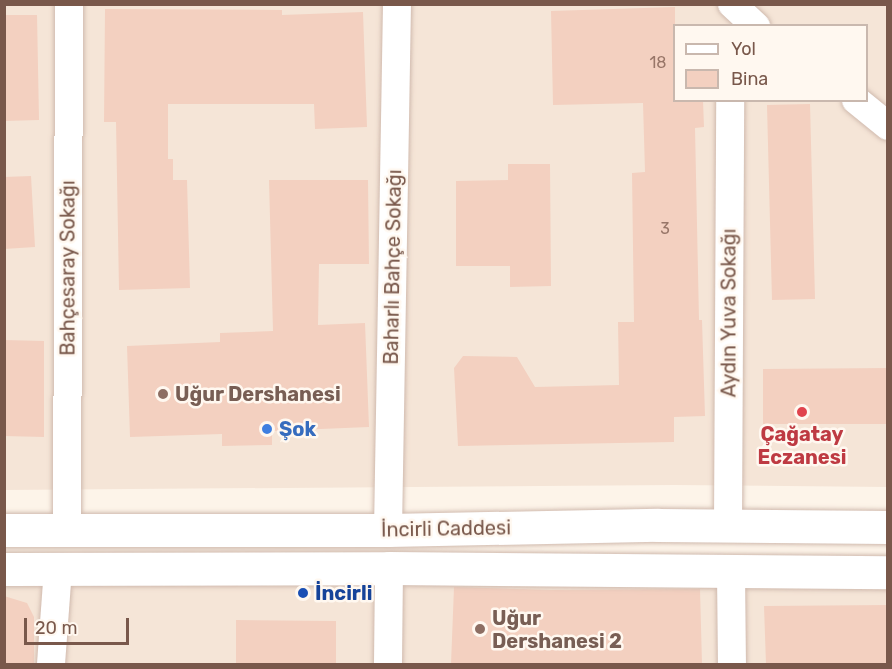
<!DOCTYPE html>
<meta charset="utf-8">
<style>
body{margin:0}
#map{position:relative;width:892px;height:669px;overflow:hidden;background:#fdf4e9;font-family:Rubik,sans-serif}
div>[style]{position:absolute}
.residential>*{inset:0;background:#f5e5d7}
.building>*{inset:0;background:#f3d0c0}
.roads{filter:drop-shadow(0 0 2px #d0baae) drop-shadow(0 0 2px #d0baae)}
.street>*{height:28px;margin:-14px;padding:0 14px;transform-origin:14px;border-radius:14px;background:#fff}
.secondary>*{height:33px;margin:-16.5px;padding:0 16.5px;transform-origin:16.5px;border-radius:16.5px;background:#fff}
.dots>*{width:16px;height:16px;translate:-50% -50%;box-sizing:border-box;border:3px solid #fff8f0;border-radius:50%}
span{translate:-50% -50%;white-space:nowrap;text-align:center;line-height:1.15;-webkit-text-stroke:5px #fff8f0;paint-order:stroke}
.number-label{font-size:16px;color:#987668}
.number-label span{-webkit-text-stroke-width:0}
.street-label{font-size:20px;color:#79584b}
.education-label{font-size:20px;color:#785e54;font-weight:700}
.left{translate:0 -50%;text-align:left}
.shop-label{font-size:20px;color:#366cbe;font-weight:700}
.health-label{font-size:20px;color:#be3a42;font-weight:700}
.transit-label{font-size:20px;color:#164399;font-weight:700}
.frame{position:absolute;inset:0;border:6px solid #79584b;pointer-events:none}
.legend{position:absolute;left:673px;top:24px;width:195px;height:78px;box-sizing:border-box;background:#fff8f0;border:2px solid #c9b8ae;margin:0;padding:8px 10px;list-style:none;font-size:18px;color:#79584b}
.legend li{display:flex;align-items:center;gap:12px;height:30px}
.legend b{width:30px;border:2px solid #c9b8ae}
.scale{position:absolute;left:24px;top:618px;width:105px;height:27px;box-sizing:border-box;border:3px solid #79584b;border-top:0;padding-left:8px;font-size:18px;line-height:21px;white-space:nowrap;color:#79584b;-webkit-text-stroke:4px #fff8f0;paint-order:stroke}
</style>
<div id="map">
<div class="residential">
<i style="clip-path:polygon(evenodd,4px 5px,887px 5px,887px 487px,674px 485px,5px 490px,4px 5px,674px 26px,866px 26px,866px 100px,674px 100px,674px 26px)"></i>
<i style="clip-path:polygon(887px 580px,887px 664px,5px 664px,4px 582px)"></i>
</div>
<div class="building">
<i style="clip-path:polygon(675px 7px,675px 100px,703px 100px,704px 127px,695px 128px,699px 320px,702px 320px,705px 416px,674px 417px,674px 442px,458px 446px,454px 368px,463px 356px,517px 357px,535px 387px,619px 385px,618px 322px,634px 322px,632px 173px,645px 172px,643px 103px,553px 105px,551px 11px)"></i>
<i style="clip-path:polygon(105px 9px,282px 10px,282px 15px,363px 12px,367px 127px,315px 129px,314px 104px,168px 104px,168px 159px,173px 159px,173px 180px,187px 180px,190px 288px,119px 290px,116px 122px,104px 122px)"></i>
<i style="clip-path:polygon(4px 15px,37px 15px,39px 120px,4px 121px)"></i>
<i style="clip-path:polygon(810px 104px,815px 299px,772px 300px,767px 105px)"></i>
<i style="clip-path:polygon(508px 164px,550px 164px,551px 286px,510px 287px,510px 266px,456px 266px,456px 181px,508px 180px)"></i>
<i style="clip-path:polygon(31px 176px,35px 247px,4px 249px,4px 177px)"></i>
<i style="clip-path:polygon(269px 180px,368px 180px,369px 264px,319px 264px,318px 325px,365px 323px,369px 427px,272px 431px,272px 445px,222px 446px,222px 434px,130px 437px,127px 346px,220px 342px,220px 333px,273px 331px)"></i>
<i style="clip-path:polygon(4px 340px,44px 341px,44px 437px,4px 436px)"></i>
<i style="clip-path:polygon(888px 368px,888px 424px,763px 424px,763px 369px)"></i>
<i style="clip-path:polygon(454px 587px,551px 590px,700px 589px,702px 664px,451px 664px)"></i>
<i style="clip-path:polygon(4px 596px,27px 603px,34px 617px,34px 664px,4px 664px)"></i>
<i style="clip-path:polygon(888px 605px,888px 664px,766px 664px,764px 606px)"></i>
<i style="clip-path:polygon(236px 620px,336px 621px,336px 664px,236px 664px)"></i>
</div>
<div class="roads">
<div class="street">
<i style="left:732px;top:4px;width:33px;rotate:43deg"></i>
<i style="left:856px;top:100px;width:41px;rotate:39.1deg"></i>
<i style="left:728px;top:525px;width:425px;rotate:-89.7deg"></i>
<i style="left:388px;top:530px;width:526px;rotate:-89.02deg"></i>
<i style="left:67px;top:531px;width:527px;rotate:-89.78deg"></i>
<i style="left:731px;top:572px;width:92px;rotate:89.4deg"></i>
<i style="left:51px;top:664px;width:95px;rotate:-85.8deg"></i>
<i style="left:388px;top:664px;width:96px;rotate:-89.4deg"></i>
</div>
<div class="secondary">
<i style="left:4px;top:530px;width:384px"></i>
<i style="left:388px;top:530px;width:270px;rotate:-1.1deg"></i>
<i style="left:658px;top:525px;width:230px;rotate:0.5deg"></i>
<i style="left:4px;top:569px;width:385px;rotate:-0.1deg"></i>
<i style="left:389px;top:568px;width:499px;rotate:0.5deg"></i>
</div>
</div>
<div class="dots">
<i style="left:163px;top:394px;background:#8d6e63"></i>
<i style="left:802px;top:412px;background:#e0444e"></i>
<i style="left:267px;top:429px;background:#3f7fe0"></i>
<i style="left:303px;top:593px;background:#1a4fb4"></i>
<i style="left:480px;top:629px;background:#8d6e63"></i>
</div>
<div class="number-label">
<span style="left:658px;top:63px">18</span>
<span style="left:665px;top:229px">3</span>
</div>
<div class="street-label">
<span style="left:393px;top:267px;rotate:-89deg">Baharlı Bahçe Sokağı</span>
<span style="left:68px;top:268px;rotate:-90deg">Bahçesaray Sokağı</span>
<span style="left:729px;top:313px;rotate:-90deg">Aydın Yuva Sokağı</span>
<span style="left:446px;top:529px;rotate:-1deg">İncirli Caddesi</span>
</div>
<div class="education-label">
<span class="left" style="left:175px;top:394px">Uğur Dershanesi</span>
<span class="left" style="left:492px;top:630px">Uğur<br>Dershanesi 2</span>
</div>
<div class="shop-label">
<span class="left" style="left:279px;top:429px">Şok</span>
</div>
<div class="health-label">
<span style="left:802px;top:446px">Çağatay<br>Eczanesi</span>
</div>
<div class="transit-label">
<span class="left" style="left:315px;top:593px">İncirli</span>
</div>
<div class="frame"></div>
<ul class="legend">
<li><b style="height:8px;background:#fff"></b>Yol</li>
<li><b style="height:16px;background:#f3d0c0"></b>Bina</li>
</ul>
<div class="scale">20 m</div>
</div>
